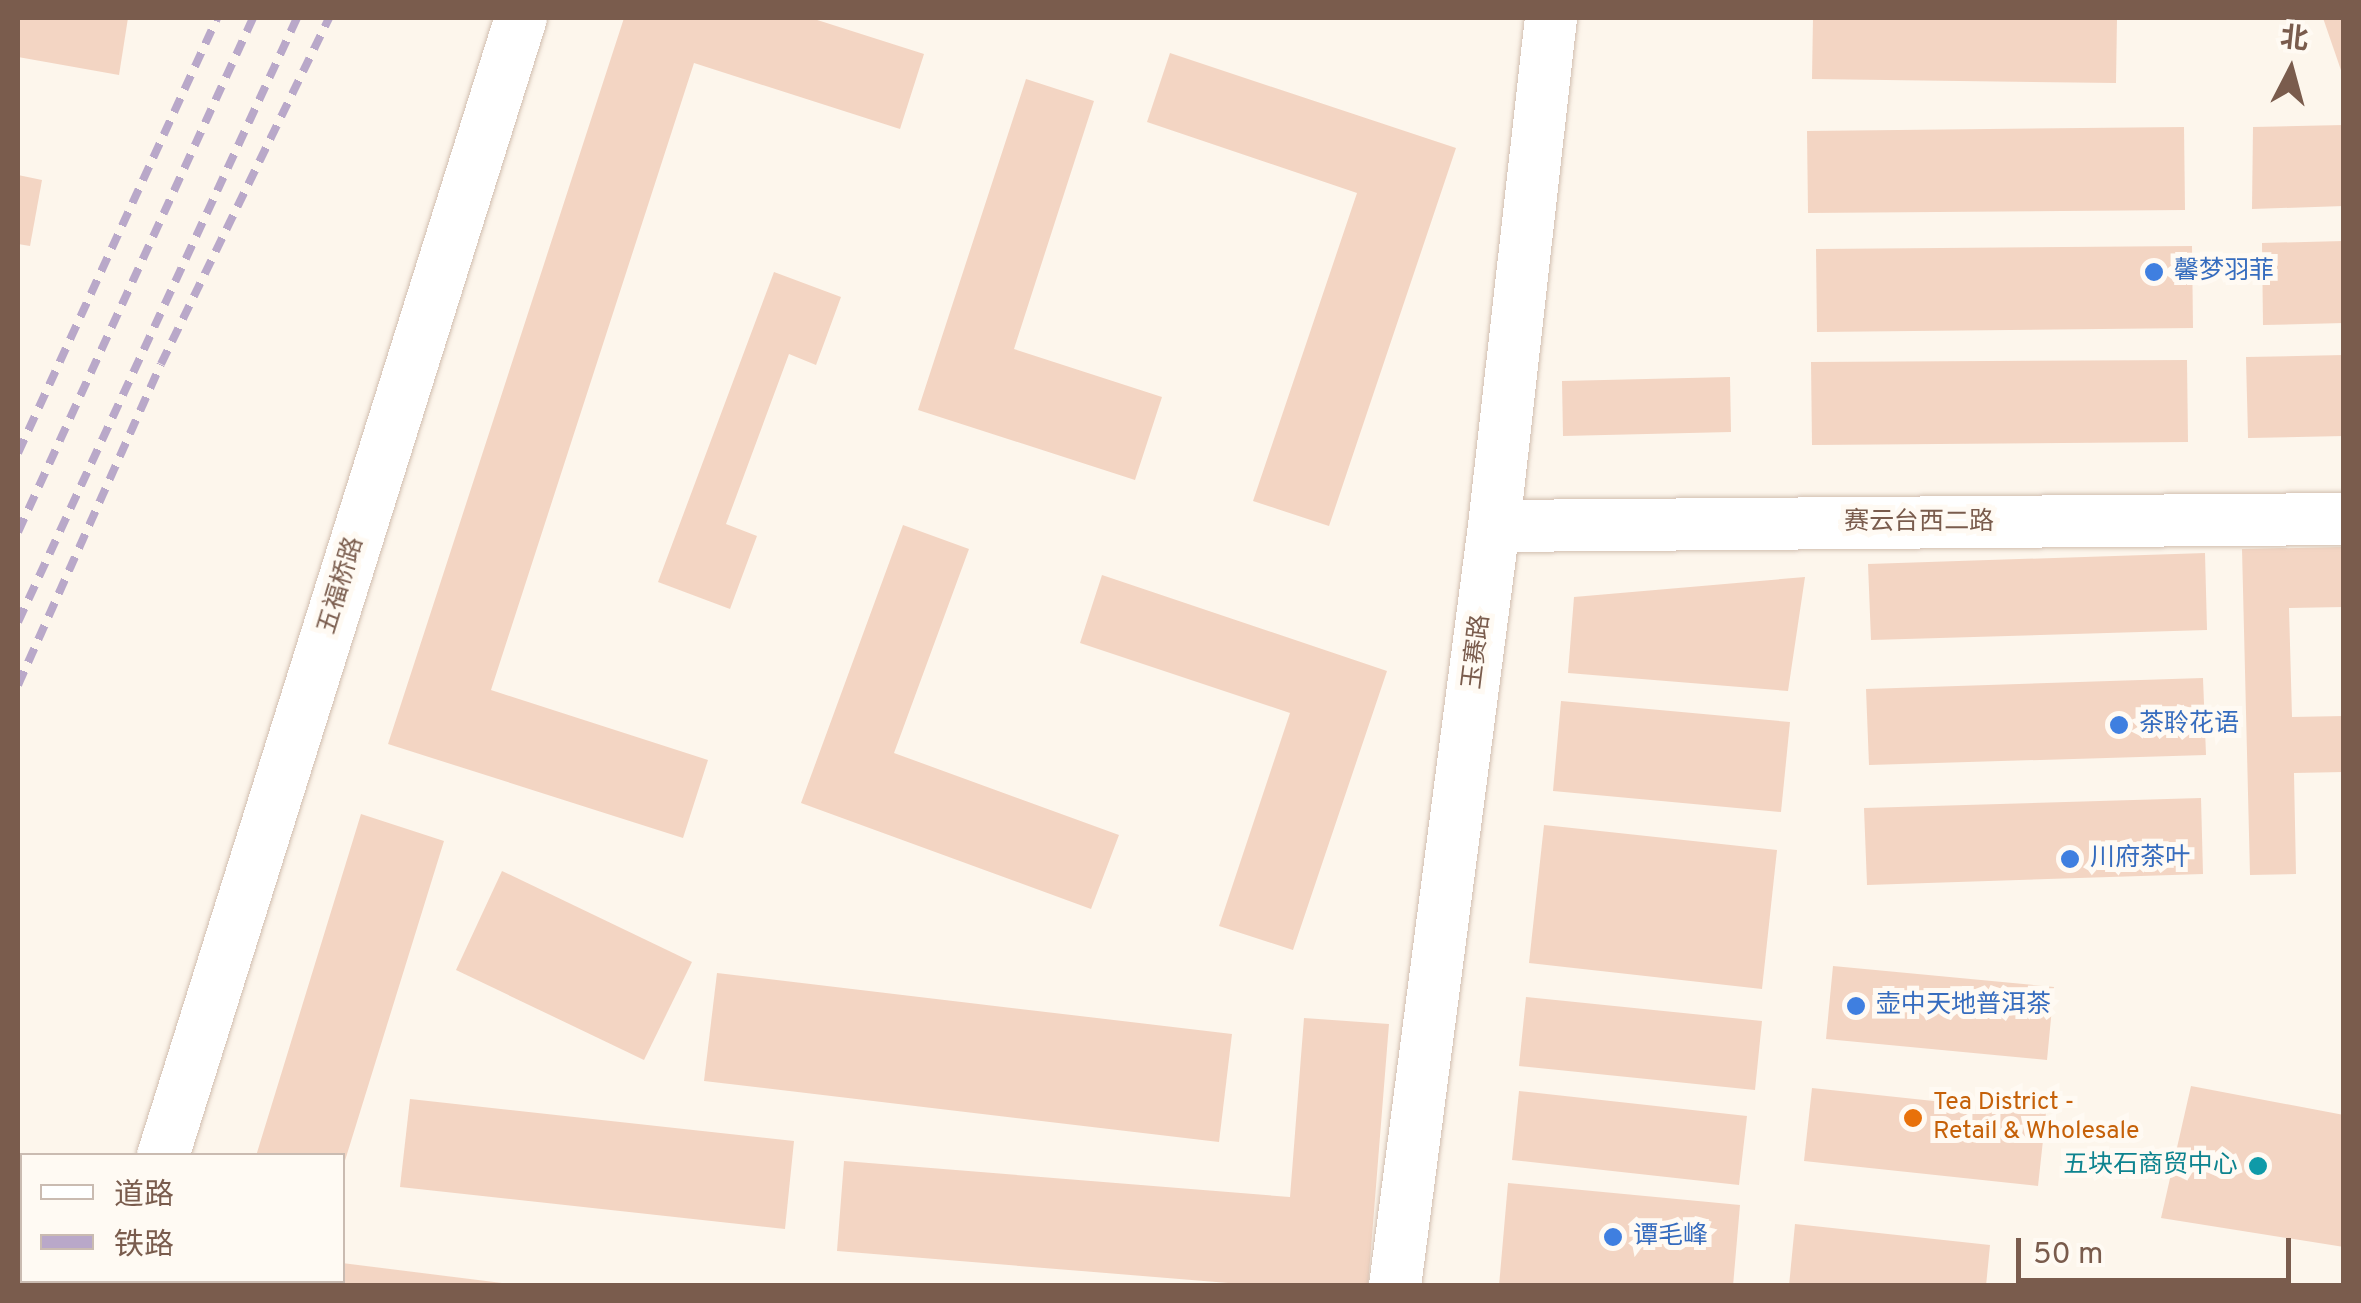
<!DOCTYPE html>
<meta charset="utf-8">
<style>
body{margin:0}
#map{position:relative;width:2361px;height:1303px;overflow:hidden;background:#fdf6ec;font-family:Overpass,"Noto Sans SC",sans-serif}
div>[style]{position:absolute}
.building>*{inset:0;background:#f3d5c3}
.roads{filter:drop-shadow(0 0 2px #d1beb0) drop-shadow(0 0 2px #d1beb0)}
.minor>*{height:52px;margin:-26px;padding:0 26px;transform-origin:26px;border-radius:26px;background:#fff}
.rail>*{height:8px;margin-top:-4px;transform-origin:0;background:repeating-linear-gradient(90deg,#b9a8c9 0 15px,transparent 0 25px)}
.dots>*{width:28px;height:28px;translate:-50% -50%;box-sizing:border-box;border:5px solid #fffaf3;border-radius:50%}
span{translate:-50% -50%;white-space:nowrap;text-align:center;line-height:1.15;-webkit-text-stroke:10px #fffaf3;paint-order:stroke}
.shop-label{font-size:25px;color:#366cbe}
.left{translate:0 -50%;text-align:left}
.street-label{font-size:25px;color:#7a5c4d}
.food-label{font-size:25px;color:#c56008}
.culture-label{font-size:25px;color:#0d838f}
.right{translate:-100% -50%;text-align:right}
.frame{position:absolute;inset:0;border:20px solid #7a5c4d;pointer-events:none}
.legend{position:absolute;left:20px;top:1153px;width:325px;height:130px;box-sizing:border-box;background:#fffaf3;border:2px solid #cabbb1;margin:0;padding:12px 18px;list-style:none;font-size:30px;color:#7a5c4d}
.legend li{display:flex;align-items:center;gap:20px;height:50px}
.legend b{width:50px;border:2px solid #cabbb1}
.north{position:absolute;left:2241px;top:20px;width:100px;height:100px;-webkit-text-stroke:8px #fffaf3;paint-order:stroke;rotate:6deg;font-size:28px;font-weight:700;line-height:40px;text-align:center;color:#7a5c4d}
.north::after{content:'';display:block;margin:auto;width:35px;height:45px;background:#7a5c4d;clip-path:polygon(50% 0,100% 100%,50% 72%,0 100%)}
.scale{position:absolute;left:2016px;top:1238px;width:275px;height:45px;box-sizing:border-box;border:5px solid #7a5c4d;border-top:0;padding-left:12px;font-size:30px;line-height:35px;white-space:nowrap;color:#7a5c4d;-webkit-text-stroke:8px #fffaf3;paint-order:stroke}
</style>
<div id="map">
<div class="building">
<i style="clip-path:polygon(18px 18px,128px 18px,119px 75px,18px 57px)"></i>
<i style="clip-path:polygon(624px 18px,811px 18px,924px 54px,900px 129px,694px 63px,491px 690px,708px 760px,683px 838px,388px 744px)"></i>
<i style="clip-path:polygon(1813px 18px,2117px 18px,2116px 83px,1812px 79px)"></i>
<i style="clip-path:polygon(2323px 18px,2344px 18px,2344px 76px,2343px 76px)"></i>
<i style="clip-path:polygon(1170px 53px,1456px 148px,1329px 526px,1253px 501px,1357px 193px,1147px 122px)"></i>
<i style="clip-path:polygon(1026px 79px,1094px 101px,1014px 349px,1162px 397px,1135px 480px,918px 410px)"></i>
<i style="clip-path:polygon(2344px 125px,2344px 206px,2252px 209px,2253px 127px)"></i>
<i style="clip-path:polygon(2184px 127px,2185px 210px,1808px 213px,1807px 131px)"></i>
<i style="clip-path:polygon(18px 175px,42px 180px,30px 246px,18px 244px)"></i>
<i style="clip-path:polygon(2344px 241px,2344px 323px,2263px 325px,2262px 243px)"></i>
<i style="clip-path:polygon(2192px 246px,2193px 328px,1817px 332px,1816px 249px)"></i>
<i style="clip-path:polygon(774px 272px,841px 297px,816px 365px,789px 354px,726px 524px,757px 536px,730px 609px,658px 582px)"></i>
<i style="clip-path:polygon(2344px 355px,2344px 436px,2248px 438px,2246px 357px)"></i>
<i style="clip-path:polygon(2187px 360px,2188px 442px,1812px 445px,1811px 362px)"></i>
<i style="clip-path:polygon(1730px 377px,1731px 432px,1563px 436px,1562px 381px)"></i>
<i style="clip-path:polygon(903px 525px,969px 549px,894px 753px,1119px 835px,1091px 909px,801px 803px)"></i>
<i style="clip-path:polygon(2344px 547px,2344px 607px,2289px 608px,2292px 717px,2344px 716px,2344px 772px,2294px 773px,2296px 874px,2250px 875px,2242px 549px)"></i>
<i style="clip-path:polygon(2205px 553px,2207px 630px,1871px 640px,1868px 564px)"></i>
<i style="clip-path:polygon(1102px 575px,1387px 671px,1293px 950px,1219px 926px,1290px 713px,1080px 643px)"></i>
<i style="clip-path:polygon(1805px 577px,1788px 691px,1568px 673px,1574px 597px)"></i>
<i style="clip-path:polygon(2203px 678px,2206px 755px,1869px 765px,1866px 689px)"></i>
<i style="clip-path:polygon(1561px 701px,1790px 722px,1781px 812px,1553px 791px)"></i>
<i style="clip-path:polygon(2201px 798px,2203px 874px,1867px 885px,1864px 808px)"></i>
<i style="clip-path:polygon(361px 814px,444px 841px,343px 1167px,342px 1156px,256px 1156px)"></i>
<i style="clip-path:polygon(1544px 825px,1777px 850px,1762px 989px,1529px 963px)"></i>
<i style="clip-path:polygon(502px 871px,692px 962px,644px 1060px,456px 970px)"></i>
<i style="clip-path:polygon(1833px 966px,2054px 987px,2047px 1060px,1826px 1039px)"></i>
<i style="clip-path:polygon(717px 973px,1232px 1034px,1219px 1142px,704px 1081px)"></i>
<i style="clip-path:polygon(1526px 997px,1762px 1021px,1755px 1090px,1519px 1066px)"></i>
<i style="clip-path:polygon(1304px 1018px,1389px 1024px,1368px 1286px,1265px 1286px,837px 1251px,844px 1161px,1290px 1197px)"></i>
<i style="clip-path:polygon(2191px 1086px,2344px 1115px,2344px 1247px,2161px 1218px)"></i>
<i style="clip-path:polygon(1812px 1088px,2046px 1113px,2038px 1186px,1804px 1161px)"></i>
<i style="clip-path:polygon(1519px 1091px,1747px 1116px,1739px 1185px,1512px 1160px)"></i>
<i style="clip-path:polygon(410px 1099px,794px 1141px,785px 1229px,400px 1187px)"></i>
<i style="clip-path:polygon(1508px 1183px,1740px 1205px,1733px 1286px,1499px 1286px)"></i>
<i style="clip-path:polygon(1795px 1224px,1990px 1245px,1986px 1286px,1789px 1286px)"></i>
<i style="clip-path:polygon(342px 1263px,502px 1283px,502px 1286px,216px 1286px,342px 1280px)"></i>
</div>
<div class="roads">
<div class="minor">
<i style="left:1494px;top:526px;width:850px;rotate:-0.47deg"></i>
<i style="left:163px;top:1156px;width:1193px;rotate:-72.54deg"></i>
<i style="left:122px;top:1286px;width:6px;rotate:-72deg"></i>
<i style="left:1395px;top:1286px;width:766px;rotate:-82.58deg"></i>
<i style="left:1494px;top:526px;width:511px;rotate:-83.6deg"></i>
</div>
</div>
<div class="rail">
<i style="left:18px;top:453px;width:478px;rotate:-65.4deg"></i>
<i style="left:18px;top:532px;width:565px;rotate:-65.43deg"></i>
<i style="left:18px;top:622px;width:665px;rotate:-65.21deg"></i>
<i style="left:18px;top:685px;width:351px;rotate:-66deg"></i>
<i style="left:161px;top:364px;width:385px;rotate:-64.1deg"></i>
</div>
<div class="dots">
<i style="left:2154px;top:272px;background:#3f7fe0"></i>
<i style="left:2119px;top:725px;background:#3f7fe0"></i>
<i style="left:2070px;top:859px;background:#3f7fe0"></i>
<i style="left:1856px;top:1006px;background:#3f7fe0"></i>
<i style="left:1913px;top:1118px;background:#e8710a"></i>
<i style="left:2258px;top:1166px;background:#0f9aa8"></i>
<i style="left:1613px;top:1237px;background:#3f7fe0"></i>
</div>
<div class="shop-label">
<span class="left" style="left:2174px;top:272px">馨梦羽菲</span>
<span class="left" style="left:2139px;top:725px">茶聆花语</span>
<span class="left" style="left:2090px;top:859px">川府茶叶</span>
<span class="left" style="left:1876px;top:1006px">壶中天地普洱茶</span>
<span class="left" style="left:1633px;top:1237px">谭毛峰</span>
</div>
<div class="street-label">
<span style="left:1919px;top:523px">赛云台西二路</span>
<span style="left:342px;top:586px;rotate:-73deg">五福桥路</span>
<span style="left:1478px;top:652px;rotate:-83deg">玉赛路</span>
</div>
<div class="food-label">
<span class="left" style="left:1933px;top:1118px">Tea District -<br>Retail &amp; Wholesale</span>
</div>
<div class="culture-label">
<span class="right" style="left:2238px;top:1166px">五块石商贸中心</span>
</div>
<div class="frame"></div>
<ul class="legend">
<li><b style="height:12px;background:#fff"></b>道路</li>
<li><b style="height:12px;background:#b9a8c9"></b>铁路</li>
</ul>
<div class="north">北</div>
<div class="scale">50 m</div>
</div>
